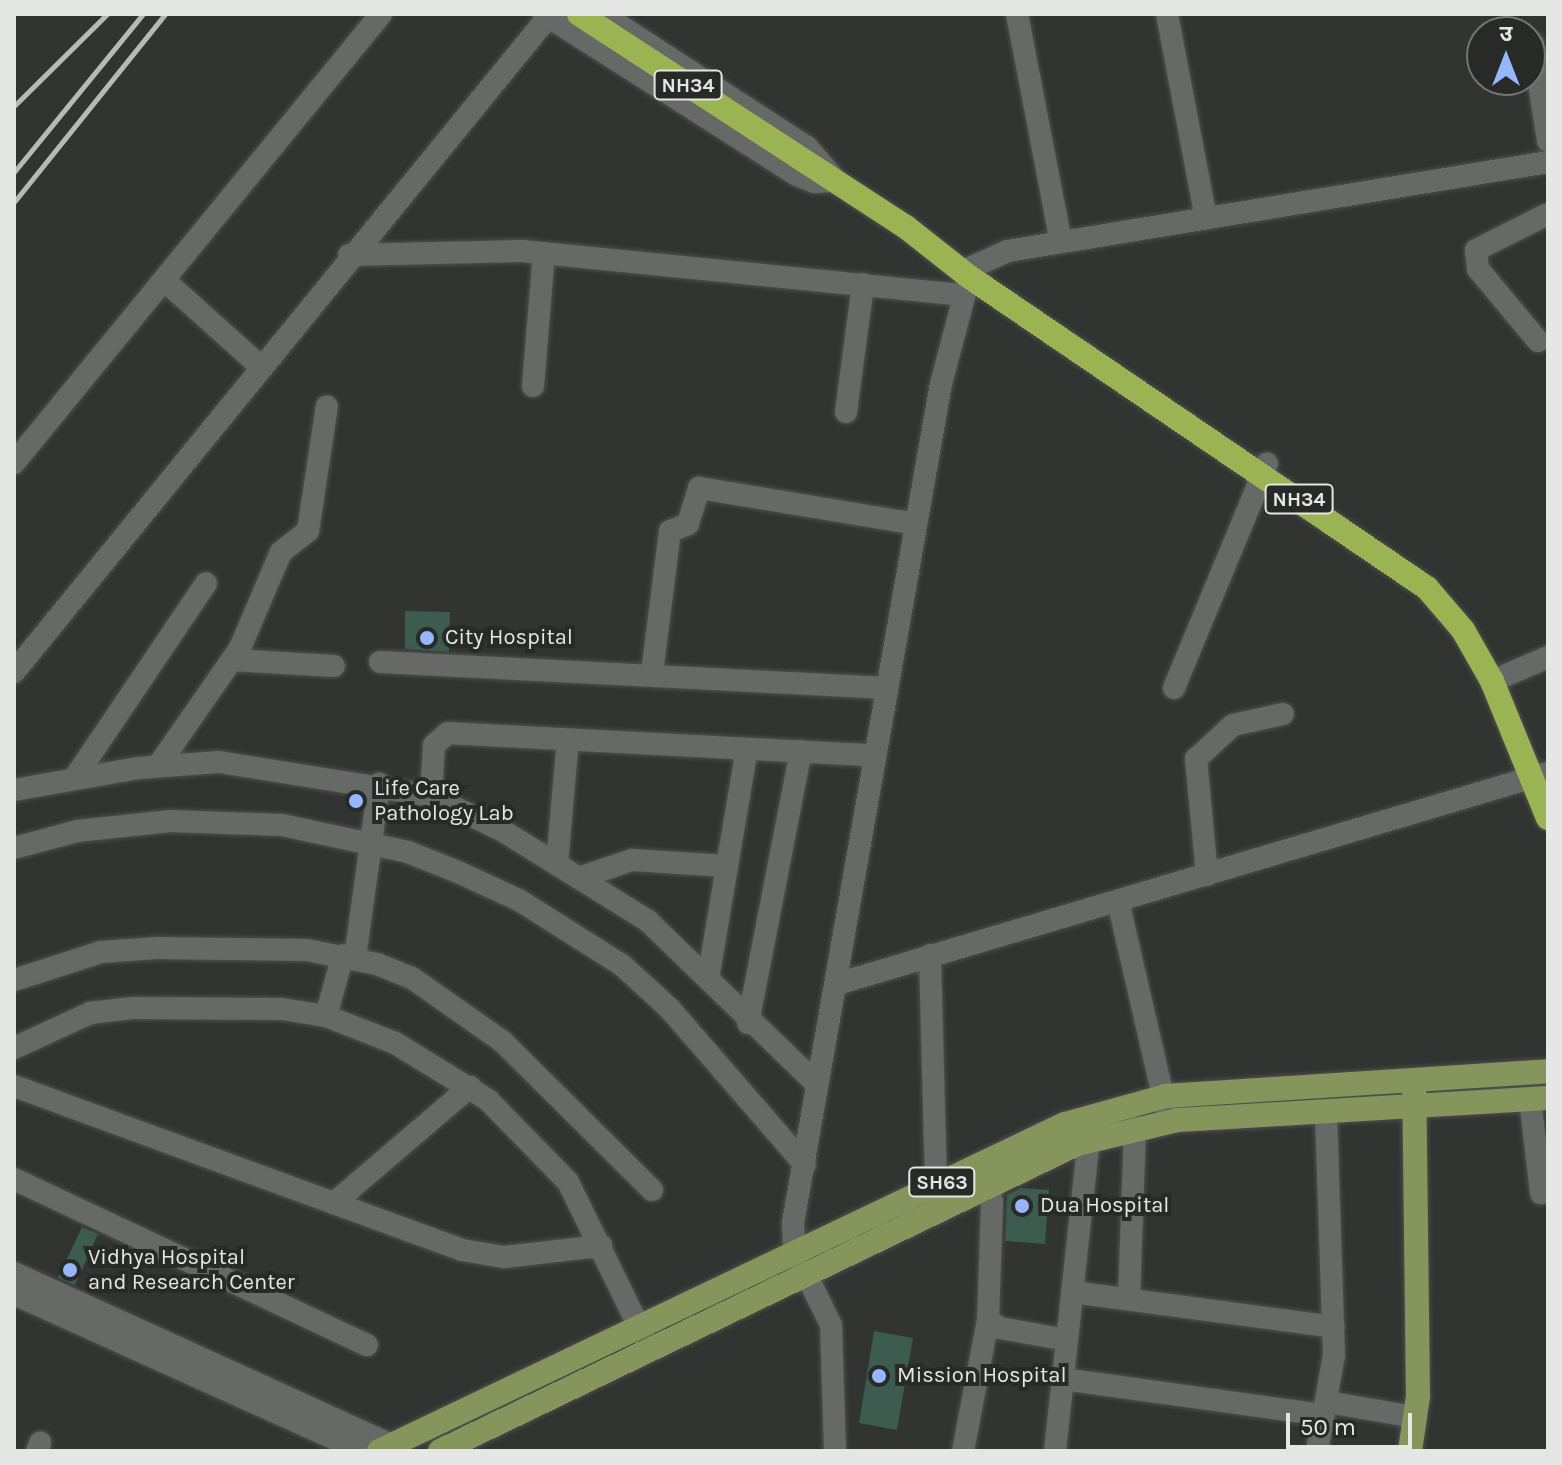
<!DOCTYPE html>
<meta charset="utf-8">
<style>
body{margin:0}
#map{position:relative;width:1562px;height:1465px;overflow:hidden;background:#313431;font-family:Karla,"Noto Sans Devanagari",sans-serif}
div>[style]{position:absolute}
.building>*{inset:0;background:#3c5c50}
.roads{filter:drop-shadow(0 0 2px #4e504e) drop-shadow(0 0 2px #4e504e)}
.minor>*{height:22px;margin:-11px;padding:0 11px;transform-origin:11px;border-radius:11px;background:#666966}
.major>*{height:24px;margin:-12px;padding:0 12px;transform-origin:12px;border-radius:12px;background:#85955b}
.highway>*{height:24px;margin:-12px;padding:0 12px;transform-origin:12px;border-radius:12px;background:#9ab353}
.rail>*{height:5px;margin:-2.5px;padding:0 2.5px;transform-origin:2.5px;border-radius:2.5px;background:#b6b9b6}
.dots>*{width:22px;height:22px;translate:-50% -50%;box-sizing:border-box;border:4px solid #272a27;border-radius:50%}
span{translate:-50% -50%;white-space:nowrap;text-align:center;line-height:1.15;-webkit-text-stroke:8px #272a27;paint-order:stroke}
.shield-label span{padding:2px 6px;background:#272a27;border:2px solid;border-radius:6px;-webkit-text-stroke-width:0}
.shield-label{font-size:20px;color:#e5e7e5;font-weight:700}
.poi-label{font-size:22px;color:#e5e7e5}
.left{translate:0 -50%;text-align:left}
.frame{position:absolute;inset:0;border:16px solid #e5e7e5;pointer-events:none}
.north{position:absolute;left:1466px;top:16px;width:80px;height:80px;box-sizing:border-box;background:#272a27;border:2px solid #737673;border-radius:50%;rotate:0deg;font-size:22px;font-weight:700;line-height:32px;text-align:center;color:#e5e7e5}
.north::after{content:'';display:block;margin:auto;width:28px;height:36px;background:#96b6fd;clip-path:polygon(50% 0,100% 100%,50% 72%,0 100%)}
.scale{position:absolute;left:1286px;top:1413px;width:126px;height:36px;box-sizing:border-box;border:4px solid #e5e7e5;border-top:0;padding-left:10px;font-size:24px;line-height:28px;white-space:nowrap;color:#e5e7e5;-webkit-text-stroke:6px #272a27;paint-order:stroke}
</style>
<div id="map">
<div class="building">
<i style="clip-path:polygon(405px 611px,450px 612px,449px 652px,405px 649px)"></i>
<i style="clip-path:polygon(1021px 1188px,1049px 1190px,1045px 1244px,1005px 1241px,1007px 1195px)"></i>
<i style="clip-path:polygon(82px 1227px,98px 1234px,75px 1285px,58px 1278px)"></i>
<i style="clip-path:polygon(874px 1331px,913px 1338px,897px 1430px,859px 1423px)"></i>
</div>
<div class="roads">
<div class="minor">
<i style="left:544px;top:14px;width:300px;rotate:32.5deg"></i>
<i style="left:797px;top:175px;width:18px;rotate:22deg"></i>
<i style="left:814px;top:182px;width:21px;rotate:-3deg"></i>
<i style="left:602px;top:14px;width:244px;rotate:33deg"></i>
<i style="left:807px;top:147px;width:38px;rotate:49deg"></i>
<i style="left:1017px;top:14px;width:232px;rotate:79.1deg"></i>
<i style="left:1167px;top:14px;width:208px;rotate:79.2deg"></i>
<i style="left:1533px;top:44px;width:98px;rotate:81.2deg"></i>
<i style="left:349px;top:255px;width:173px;rotate:-1.3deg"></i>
<i style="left:522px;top:251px;width:442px;rotate:5.7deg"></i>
<i style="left:164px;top:280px;width:129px;rotate:41.9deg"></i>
<i style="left:1538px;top:341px;width:94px;rotate:-129.8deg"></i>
<i style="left:1478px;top:269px;width:19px;rotate:-96deg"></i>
<i style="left:1476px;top:250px;width:80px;rotate:-26.6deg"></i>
<i style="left:533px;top:386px;width:133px;rotate:-85.3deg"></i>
<i style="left:846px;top:412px;width:129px;rotate:-82.4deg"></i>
<i style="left:14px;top:463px;width:580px;rotate:-50.74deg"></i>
<i style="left:232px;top:660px;width:102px;rotate:3.4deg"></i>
<i style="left:380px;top:662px;width:508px;rotate:2.94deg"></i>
<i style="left:14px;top:672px;width:845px;rotate:-50.81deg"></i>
<i style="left:652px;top:673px;width:143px;rotate:-82.8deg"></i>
<i style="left:670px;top:531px;width:19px;rotate:-21deg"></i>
<i style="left:688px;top:524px;width:38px;rotate:-73deg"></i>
<i style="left:699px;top:488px;width:220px;rotate:9.4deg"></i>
<i style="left:1504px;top:676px;width:48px;rotate:-23.4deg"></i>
<i style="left:1174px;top:688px;width:243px;rotate:-67.5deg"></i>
<i style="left:158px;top:766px;width:144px;rotate:-55.2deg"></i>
<i style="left:240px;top:648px;width:104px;rotate:-66.9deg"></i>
<i style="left:281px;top:552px;width:34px;rotate:-38deg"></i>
<i style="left:308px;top:531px;width:126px;rotate:-81.4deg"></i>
<i style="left:74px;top:779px;width:236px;rotate:-56deg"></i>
<i style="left:14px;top:790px;width:127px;rotate:-10deg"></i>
<i style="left:139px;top:768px;width:80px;rotate:-4.3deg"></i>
<i style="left:219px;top:762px;width:215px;rotate:9.1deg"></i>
<i style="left:431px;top:796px;width:80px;rotate:25.9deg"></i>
<i style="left:503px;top:831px;width:171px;rotate:31.8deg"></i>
<i style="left:648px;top:921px;width:233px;rotate:44deg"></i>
<i style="left:431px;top:796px;width:51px;rotate:-86.6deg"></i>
<i style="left:434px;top:745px;width:18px;rotate:-41deg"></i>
<i style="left:448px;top:733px;width:427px;rotate:3deg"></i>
<i style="left:14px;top:848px;width:65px;rotate:-15.1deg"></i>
<i style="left:77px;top:831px;width:94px;rotate:-6.1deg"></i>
<i style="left:170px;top:821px;width:112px;rotate:2deg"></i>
<i style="left:282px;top:825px;width:129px;rotate:12.1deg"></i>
<i style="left:408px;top:852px;width:54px;rotate:21.8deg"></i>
<i style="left:458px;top:872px;width:67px;rotate:24.7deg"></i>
<i style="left:519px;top:900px;width:122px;rotate:32.3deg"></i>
<i style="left:622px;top:965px;width:65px;rotate:42.5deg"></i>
<i style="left:670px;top:1009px;width:206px;rotate:49.1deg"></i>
<i style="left:557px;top:864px;width:125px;rotate:-85deg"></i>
<i style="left:1207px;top:875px;width:117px;rotate:-95.4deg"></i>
<i style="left:1196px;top:759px;width:50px;rotate:-42.6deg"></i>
<i style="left:1233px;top:725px;width:51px;rotate:-12.4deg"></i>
<i style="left:579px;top:878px;width:56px;rotate:-18.8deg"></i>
<i style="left:632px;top:860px;width:95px;rotate:3.6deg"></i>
<i style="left:1118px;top:901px;width:219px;rotate:77deg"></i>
<i style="left:930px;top:955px;width:229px;rotate:88.5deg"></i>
<i style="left:936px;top:1184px;width:17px;rotate:73deg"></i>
<i style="left:355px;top:958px;width:176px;rotate:-82.1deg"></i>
<i style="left:708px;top:979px;width:233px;rotate:-80.4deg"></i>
<i style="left:14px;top:980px;width:91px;rotate:-17.8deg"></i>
<i style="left:101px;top:952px;width:56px;rotate:-4.1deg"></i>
<i style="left:157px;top:948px;width:150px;rotate:0.8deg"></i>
<i style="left:307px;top:950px;width:71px;rotate:11.3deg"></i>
<i style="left:377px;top:964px;width:38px;rotate:22deg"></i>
<i style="left:412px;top:978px;width:111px;rotate:35.1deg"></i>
<i style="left:503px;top:1042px;width:210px;rotate:44.8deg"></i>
<i style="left:837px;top:984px;width:741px;rotate:-16.55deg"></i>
<i style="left:326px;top:1016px;width:63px;rotate:-74.4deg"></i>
<i style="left:748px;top:1023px;width:277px;rotate:-79deg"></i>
<i style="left:14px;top:1048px;width:84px;rotate:-24.7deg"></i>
<i style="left:90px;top:1013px;width:42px;rotate:-6.8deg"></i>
<i style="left:132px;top:1008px;width:150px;rotate:0.4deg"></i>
<i style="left:282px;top:1009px;width:45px;rotate:9deg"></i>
<i style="left:326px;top:1016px;width:74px;rotate:21.4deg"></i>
<i style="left:395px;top:1043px;width:109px;rotate:31.5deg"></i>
<i style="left:488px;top:1100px;width:115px;rotate:45.7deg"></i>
<i style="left:568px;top:1182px;width:179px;rotate:63.9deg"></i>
<i style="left:14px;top:1086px;width:477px;rotate:20.1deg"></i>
<i style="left:462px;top:1250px;width:43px;rotate:9.5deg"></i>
<i style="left:504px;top:1257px;width:98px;rotate:-6.5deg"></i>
<i style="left:1530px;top:1099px;width:95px;rotate:83.3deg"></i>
<i style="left:982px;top:1171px;width:33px;rotate:72deg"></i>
<i style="left:992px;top:1202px;width:118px;rotate:91.9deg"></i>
<i style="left:988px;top:1320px;width:14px;rotate:34deg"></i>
<i style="left:1000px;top:1328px;width:68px;rotate:10.2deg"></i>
<i style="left:14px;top:1179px;width:390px;rotate:25.2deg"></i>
<i style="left:334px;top:1203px;width:179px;rotate:-40.5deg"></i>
<i style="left:14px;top:1273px;width:414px;rotate:24.5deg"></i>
<i style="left:1072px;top:1292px;width:264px;rotate:7.6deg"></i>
<i style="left:14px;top:1294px;width:382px;rotate:24.3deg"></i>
<i style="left:1129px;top:1299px;width:171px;rotate:-88deg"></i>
<i style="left:1063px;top:1379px;width:263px;rotate:7.9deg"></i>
<i style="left:1327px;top:1402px;width:89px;rotate:9.7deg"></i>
<i style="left:37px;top:1451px;width:9px;rotate:-69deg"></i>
<i style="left:835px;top:1451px;width:126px;rotate:-91.8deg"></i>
<i style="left:831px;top:1325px;width:85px;rotate:-116deg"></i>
<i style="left:794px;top:1249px;width:26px;rotate:-92deg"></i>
<i style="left:793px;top:1223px;width:852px;rotate:-80deg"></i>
<i style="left:941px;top:384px;width:121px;rotate:-75.2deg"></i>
<i style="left:972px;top:267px;width:39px;rotate:-24deg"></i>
<i style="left:1008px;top:251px;width:547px;rotate:-9.36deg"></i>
<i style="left:963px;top:1451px;width:133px;rotate:-79.2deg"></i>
<i style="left:1055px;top:1451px;width:313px;rotate:-83.8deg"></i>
<i style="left:1089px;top:1140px;width:14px;rotate:-102deg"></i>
<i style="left:1317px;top:1451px;width:97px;rotate:-80deg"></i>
<i style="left:1334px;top:1355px;width:243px;rotate:-91.9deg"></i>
</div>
<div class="major">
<i style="left:379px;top:1451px;width:760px;rotate:-25.49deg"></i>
<i style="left:1065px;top:1124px;width:105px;rotate:-15.5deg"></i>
<i style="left:1166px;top:1096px;width:383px;rotate:-3.7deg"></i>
<i style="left:440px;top:1451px;width:707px;rotate:-25.73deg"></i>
<i style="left:1077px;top:1144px;width:104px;rotate:-13.4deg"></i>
<i style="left:1178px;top:1120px;width:371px;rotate:-3.4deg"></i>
<i style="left:1410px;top:1451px;width:56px;rotate:-81.7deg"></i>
<i style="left:1418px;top:1396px;width:306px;rotate:-90.7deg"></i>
</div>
<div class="highway">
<i style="left:579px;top:14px;width:390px;rotate:33.1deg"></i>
<i style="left:906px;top:227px;width:79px;rotate:38.3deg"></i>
<i style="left:968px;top:276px;width:555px;rotate:34.21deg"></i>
<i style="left:1427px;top:588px;width:55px;rotate:49.4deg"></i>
<i style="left:1463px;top:630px;width:59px;rotate:60.4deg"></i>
<i style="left:1492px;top:681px;width:148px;rotate:67.8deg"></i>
</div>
</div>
<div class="rail">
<i style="left:14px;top:106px;width:131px;rotate:-44.7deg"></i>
<i style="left:14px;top:172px;width:204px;rotate:-50.8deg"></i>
<i style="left:14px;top:202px;width:241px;rotate:-51.2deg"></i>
</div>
<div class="dots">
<i style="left:427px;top:638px;background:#96b6fd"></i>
<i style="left:356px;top:801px;background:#96b6fd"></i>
<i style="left:1022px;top:1206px;background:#96b6fd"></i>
<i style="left:70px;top:1270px;background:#96b6fd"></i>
<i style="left:879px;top:1376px;background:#96b6fd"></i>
</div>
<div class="shield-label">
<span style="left:688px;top:85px">NH34</span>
<span style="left:1299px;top:499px">NH34</span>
<span style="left:942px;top:1182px">SH63</span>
</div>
<div class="poi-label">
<span class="left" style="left:445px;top:638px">City Hospital</span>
<span class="left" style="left:374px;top:801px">Life Care<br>Pathology Lab</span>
<span class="left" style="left:1040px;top:1206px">Dua Hospital</span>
<span class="left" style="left:88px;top:1270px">Vidhya Hospital<br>and Research Center</span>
<span class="left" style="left:897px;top:1376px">Mission Hospital</span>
</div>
<div class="frame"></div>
<div class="north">उ</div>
<div class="scale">50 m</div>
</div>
